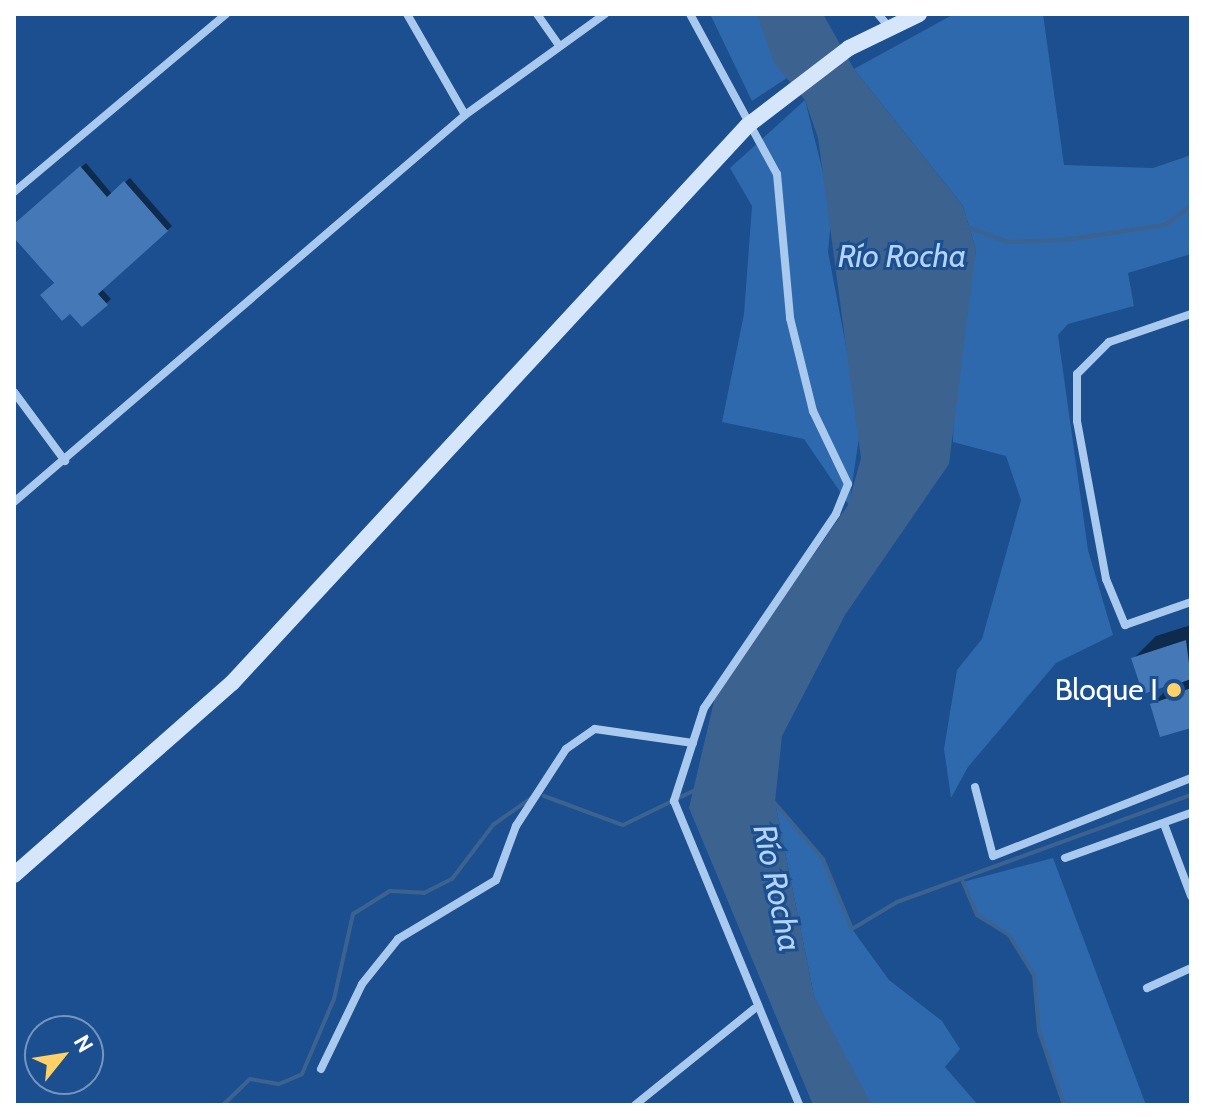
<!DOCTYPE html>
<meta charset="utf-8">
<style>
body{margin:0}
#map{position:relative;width:1205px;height:1119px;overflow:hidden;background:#1b4f8f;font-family:Cabin,sans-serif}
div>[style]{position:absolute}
.green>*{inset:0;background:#2e69ad}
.water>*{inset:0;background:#3c6290}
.shadow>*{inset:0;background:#0007}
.stream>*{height:4px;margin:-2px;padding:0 2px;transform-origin:2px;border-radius:2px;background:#3c6290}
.building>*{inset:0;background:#4478b7}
.street>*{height:8px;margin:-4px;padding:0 4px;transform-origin:4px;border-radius:4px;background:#a9c9ee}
.secondary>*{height:16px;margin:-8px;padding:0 8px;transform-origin:8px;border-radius:8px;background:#d6e6fa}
.dots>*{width:22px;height:22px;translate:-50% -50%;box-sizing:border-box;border:4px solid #1b4f8f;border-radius:50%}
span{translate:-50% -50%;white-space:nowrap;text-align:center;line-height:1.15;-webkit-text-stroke:6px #1b4f8f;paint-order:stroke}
.poi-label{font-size:30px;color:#fff}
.right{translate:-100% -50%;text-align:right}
.water-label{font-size:32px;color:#b5d3f5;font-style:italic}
.frame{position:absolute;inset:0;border:16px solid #fff;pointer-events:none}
.north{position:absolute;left:24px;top:1015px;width:80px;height:80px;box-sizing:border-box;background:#1b4f8f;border:2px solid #7695bc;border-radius:50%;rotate:60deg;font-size:22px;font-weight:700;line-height:32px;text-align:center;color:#fff}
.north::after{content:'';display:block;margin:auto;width:28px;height:36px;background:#ffd166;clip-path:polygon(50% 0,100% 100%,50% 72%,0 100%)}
</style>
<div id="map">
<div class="green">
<i style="clip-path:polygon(710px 14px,757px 14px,787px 78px,752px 101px)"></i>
<i style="clip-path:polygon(954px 14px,1043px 14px,1064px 165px,1153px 168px,1191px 155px,1191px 254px,1128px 273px,1134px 306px,1068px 324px,1058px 335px,1088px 550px,1113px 635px,1056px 663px,968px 767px,951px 798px,944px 749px,957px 670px,982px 639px,1021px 500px,1006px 456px,953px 442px,954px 386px,976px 250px,963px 206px,854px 69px)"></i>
<i style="clip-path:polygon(805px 100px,832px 209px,828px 252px,861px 424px,849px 505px,804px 439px,722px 422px,744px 314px,752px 206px,730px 168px)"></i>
<i style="clip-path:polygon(775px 802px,823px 859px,852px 929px,889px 980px,942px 1021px,960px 1049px,945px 1067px,978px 1105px,872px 1105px,856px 1084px,814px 996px)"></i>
<i style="clip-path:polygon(1053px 858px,1146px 1105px,1064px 1105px,1039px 1031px,1034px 975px,1009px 935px,977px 915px,963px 882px)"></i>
</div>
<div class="water">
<i style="clip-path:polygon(757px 14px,823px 14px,854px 69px,963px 206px,976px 250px,949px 464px,845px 615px,782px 736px,775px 802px,814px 996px,872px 1105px,813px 1105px,689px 808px,715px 697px,848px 505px,861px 458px,818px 138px,805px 100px,774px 63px)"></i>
</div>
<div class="shadow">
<i style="clip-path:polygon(86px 163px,112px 194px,130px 178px,172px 226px,101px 288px,111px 299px,82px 324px,14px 226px)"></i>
<i style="clip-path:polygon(1191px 625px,1191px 726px,1152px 705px,1167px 689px,1133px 659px,1156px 636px)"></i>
</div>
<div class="stream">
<i style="left:964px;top:226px;width:47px;rotate:20deg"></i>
<i style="left:1008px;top:242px;width:56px;rotate:-2deg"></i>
<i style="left:1064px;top:240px;width:102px;rotate:-8.4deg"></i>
<i style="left:1165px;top:225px;width:32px;rotate:-36deg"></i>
<i style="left:544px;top:796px;width:84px;rotate:20.2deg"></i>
<i style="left:623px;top:825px;width:78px;rotate:-25.9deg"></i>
<i style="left:773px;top:801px;width:77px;rotate:49.2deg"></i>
<i style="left:823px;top:859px;width:76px;rotate:67.5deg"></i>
<i style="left:852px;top:929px;width:52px;rotate:-31deg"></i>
<i style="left:897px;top:902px;width:313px;rotate:-20deg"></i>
<i style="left:963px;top:882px;width:36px;rotate:67deg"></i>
<i style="left:977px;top:915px;width:38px;rotate:32deg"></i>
<i style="left:1009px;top:935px;width:47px;rotate:58deg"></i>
<i style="left:1034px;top:975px;width:56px;rotate:84.9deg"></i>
<i style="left:1039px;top:1031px;width:78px;rotate:71.3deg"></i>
<i style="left:223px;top:1105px;width:37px;rotate:-44deg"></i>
<i style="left:250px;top:1079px;width:29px;rotate:10deg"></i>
<i style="left:279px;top:1084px;width:25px;rotate:-23deg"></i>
<i style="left:302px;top:1074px;width:82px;rotate:-66.9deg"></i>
<i style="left:334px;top:999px;width:87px;rotate:-77.4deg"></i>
<i style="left:353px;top:914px;width:44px;rotate:-31.9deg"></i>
<i style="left:390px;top:891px;width:34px;rotate:3deg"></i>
<i style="left:424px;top:893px;width:31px;rotate:-27deg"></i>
<i style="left:452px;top:879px;width:68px;rotate:-52.8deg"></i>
<i style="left:493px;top:825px;width:47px;rotate:-35.4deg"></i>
</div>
<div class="building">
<i style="clip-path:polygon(80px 166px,107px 197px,124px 181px,168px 231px,98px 294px,108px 305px,82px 327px,70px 314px,62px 321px,40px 295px,54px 283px,14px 238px,14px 224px)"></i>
<i style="clip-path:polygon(1186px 640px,1191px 679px,1180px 683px,1183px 691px,1191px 688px,1191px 728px,1160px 737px,1150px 704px,1168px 698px,1164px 687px,1143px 694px,1131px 658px)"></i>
</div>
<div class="street">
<i style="left:407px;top:14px;width:116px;rotate:60.1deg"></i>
<i style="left:537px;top:14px;width:37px;rotate:55deg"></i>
<i style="left:690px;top:14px;width:182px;rotate:61.5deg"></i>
<i style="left:777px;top:174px;width:145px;rotate:84.8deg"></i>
<i style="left:790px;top:318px;width:96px;rotate:76.1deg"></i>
<i style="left:813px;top:411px;width:81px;rotate:64.4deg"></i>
<i style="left:848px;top:484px;width:32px;rotate:112deg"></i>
<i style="left:836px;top:514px;width:235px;rotate:124.2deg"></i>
<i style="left:704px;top:708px;width:98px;rotate:107.9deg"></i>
<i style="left:674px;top:801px;width:329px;rotate:67.6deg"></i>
<i style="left:878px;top:14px;width:17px;rotate:50deg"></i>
<i style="left:14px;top:192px;width:277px;rotate:-40deg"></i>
<i style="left:1191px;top:314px;width:87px;rotate:161.1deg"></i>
<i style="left:1109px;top:342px;width:45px;rotate:135deg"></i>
<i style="left:1077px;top:374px;width:47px;rotate:90deg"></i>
<i style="left:1077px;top:421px;width:161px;rotate:79.6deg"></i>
<i style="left:1106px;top:579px;width:50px;rotate:67.6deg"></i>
<i style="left:1125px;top:625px;width:70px;rotate:-19.2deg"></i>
<i style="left:14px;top:392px;width:86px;rotate:53.5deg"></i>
<i style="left:14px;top:502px;width:594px;rotate:-40.63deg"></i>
<i style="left:465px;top:115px;width:173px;rotate:-35.8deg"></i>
<i style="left:975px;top:787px;width:71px;rotate:75.4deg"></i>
<i style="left:993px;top:856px;width:213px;rotate:-21.5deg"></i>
<i style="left:1164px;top:824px;width:77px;rotate:69.4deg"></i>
<i style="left:1065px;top:858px;width:134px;rotate:-19.7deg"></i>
<i style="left:1147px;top:988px;width:48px;rotate:-24.4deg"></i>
<i style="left:321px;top:1069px;width:94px;rotate:-64.2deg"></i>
<i style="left:362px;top:984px;width:58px;rotate:-51.3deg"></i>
<i style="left:398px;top:939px;width:114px;rotate:-31deg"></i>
<i style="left:496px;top:880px;width:58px;rotate:-69.7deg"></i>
<i style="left:516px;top:826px;width:92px;rotate:-57deg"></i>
<i style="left:566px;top:749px;width:35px;rotate:-35deg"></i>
<i style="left:595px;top:729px;width:99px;rotate:8.1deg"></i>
<i style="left:635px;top:1105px;width:153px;rotate:-38.9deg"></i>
</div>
<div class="secondary">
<i style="left:14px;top:875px;width:290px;rotate:-41.4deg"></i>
<i style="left:232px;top:683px;width:759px;rotate:-47.24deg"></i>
<i style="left:747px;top:126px;width:128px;rotate:-37.4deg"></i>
<i style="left:849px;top:48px;width:78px;rotate:-25.9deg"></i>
</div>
<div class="dots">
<i style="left:1174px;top:690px;background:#ffd166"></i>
</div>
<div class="poi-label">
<span class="right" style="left:1158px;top:690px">Bloque I</span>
</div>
<div class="water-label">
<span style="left:902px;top:256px">Río Rocha</span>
<span style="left:777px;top:888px;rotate:78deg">Río Rocha</span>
</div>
<div class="frame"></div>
<div class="north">N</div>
</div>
